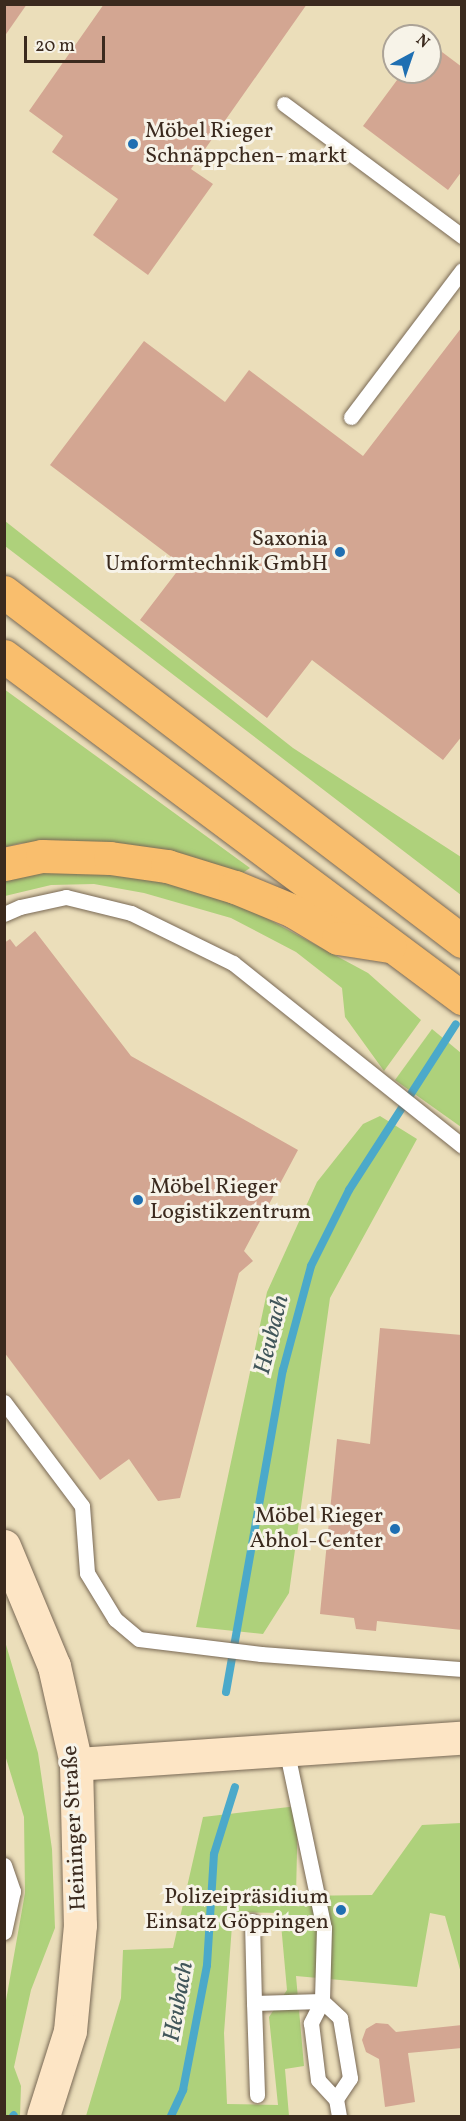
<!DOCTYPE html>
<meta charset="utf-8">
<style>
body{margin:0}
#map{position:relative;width:466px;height:2121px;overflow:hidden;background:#ebdeba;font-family:Vollkorn,serif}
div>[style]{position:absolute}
.green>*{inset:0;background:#aed17b}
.stream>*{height:8px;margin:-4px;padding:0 4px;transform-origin:4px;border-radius:4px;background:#4ba9ca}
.building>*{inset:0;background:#d3a692}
.roads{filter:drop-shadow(0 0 2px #796955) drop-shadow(0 0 2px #796955)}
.service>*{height:15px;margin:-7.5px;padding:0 7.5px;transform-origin:7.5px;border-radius:7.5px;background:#fff}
.secondary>*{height:33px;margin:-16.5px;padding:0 16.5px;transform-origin:16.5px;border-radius:16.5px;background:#fde5c5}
.trunk>*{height:33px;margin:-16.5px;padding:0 16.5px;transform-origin:16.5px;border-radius:16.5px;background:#f9be6d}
.dots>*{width:16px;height:16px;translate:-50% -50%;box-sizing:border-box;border:3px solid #f7f3e8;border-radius:50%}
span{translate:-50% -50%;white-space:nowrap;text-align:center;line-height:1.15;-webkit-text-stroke:6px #f7f3e8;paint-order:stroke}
.poi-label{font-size:22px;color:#3b2a1e}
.left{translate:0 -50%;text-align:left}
.right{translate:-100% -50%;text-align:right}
.street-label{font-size:22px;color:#3b2a1e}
.water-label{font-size:24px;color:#41565a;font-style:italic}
.frame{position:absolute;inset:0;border:6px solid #3b2a1e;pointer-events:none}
.north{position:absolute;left:382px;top:24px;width:60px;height:60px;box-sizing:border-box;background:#f7f3e8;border:2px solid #aca397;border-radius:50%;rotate:40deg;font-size:16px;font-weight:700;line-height:24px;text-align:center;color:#3b2a1e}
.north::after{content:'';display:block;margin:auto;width:21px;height:27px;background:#1f6fb2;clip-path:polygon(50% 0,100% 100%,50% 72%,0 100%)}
.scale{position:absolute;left:24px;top:36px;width:81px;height:27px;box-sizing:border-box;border:3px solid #3b2a1e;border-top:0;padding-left:8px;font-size:18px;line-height:21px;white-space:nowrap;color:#3b2a1e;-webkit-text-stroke:4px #f7f3e8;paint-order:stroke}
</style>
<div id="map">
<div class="green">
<i style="clip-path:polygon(5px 521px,293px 748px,461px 857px,461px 895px,5px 546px)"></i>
<i style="clip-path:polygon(4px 689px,250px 868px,241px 874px,101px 844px,21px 843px,5px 847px)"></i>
<i style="clip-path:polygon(70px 869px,134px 871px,218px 892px,368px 973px,421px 1020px,384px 1071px,345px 1017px,342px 988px,296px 952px,231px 918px,144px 893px,94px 884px,51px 885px,5px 896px,5px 876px)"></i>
<i style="clip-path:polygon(432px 1029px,461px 1053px,461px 1127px,395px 1080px)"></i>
<i style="clip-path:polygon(380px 1116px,417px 1139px,330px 1298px,289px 1593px,263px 1634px,196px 1627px,267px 1292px,317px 1182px,363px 1124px)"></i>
<i style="clip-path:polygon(4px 1638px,38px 1753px,52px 1849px,55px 1928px,31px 1990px,14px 2067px,21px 2086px,20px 2116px,4px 2116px,5px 2006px,25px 1893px,24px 1817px,5px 1755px)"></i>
<i style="clip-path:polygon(evenodd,298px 1806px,296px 1896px,372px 1895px,422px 1825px,461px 1823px,461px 1973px,445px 1916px,430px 1913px,417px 1987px,296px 1976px,304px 2066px,285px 2069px,289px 2116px,86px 2116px,121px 1998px,123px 1950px,173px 1948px,203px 1817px,298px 1806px,233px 1912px,280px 1913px,287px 1990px,269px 2017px,278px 2105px,227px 2104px,224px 2033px,233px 1912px)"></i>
</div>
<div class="stream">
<i style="left:226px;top:1692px;width:327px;rotate:-80deg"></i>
<i style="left:283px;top:1370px;width:108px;rotate:-74.9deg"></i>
<i style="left:311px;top:1266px;width:85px;rotate:-63.4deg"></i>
<i style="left:349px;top:1190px;width:197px;rotate:-57.2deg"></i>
<i style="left:13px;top:2116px;width:1px;rotate:-45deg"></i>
<i style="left:171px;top:2116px;width:29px;rotate:-65deg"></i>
<i style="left:183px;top:2090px;width:127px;rotate:-79.1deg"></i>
<i style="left:207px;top:1965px;width:111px;rotate:-86.4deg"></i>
<i style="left:214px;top:1854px;width:70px;rotate:-72.6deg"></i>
</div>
<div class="building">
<i style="clip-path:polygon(4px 4px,27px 4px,4px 37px)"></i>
<i style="clip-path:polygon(104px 4px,307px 4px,191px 169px,213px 184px,148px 275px,93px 235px,118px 199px,52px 152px,63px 136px,29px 111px)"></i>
<i style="clip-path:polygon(430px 43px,462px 67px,462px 171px,448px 190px,363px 126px,403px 72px,430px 72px)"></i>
<i style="clip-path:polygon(462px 327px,462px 736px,443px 760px,312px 660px,267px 718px,140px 620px,182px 565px,50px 465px,144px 341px,225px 402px,249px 370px,363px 456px)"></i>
<i style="clip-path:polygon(35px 931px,131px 1056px,298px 1150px,244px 1251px,253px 1261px,239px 1273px,180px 1498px,158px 1501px,129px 1459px,100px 1480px,4px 1352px,4px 943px,10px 939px,16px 947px)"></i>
<i style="clip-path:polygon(380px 1328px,462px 1335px,462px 1630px,377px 1621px,376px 1631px,356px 1629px,354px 1618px,320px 1614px,337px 1439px,370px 1444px)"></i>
<i style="clip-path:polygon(376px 2023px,388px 2024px,396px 2032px,462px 2025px,462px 2048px,408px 2053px,415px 2102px,385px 2107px,379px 2059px,366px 2052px,362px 2040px,366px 2029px)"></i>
</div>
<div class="roads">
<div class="service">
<i style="left:284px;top:104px;width:222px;rotate:36.6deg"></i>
<i style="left:351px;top:417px;width:184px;rotate:-52.9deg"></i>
<i style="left:4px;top:914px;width:17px;rotate:-24deg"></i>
<i style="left:20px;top:907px;width:47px;rotate:-12.3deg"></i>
<i style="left:66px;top:897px;width:67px;rotate:13.8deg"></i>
<i style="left:131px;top:913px;width:114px;rotate:26.1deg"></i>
<i style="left:233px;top:963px;width:293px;rotate:38.6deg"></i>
<i style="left:4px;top:1402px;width:130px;rotate:53.1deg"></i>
<i style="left:82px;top:1506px;width:67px;rotate:85.7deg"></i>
<i style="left:87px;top:1573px;width:54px;rotate:58.7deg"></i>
<i style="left:115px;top:1619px;width:31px;rotate:40deg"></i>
<i style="left:139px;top:1639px;width:123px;rotate:7deg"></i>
<i style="left:261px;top:1654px;width:202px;rotate:4.3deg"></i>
<i style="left:287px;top:1753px;width:179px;rotate:78.1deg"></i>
<i style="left:324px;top:1928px;width:73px;rotate:91.6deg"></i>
<i style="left:322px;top:2001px;width:25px;rotate:117deg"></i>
<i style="left:311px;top:2023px;width:57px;rotate:83deg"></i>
<i style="left:318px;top:2080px;width:26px;rotate:47deg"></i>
<i style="left:336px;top:2099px;width:17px;rotate:80deg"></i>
<i style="left:4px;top:1865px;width:28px;rotate:71deg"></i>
<i style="left:13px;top:1891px;width:42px;rotate:102.4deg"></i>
<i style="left:252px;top:1921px;width:82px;rotate:88.6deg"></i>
<i style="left:254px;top:2003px;width:68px;rotate:-1.7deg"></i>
<i style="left:322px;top:2001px;width:25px;rotate:43deg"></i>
<i style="left:340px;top:2018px;width:61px;rotate:80.5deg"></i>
<i style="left:350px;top:2078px;width:25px;rotate:124deg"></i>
<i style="left:254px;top:2003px;width:92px;rotate:88.1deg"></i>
</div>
<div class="secondary">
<i style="left:4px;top:1546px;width:130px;rotate:67.4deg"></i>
<i style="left:54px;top:1666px;width:100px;rotate:77.3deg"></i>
<i style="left:76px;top:1764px;width:161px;rotate:88.6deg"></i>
<i style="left:80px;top:1925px;width:106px;rotate:95.4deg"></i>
<i style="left:70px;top:2031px;width:89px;rotate:107.6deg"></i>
<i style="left:76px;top:1764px;width:387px;rotate:-3.9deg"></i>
</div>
<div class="trunk">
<i style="left:4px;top:592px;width:576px;rotate:37.31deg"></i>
<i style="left:4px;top:656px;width:572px;rotate:36.75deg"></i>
<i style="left:4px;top:864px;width:39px;rotate:-12deg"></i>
<i style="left:42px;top:856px;width:68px;rotate:1.7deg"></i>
<i style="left:110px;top:858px;width:58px;rotate:8deg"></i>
<i style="left:167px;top:866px;width:71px;rotate:17.2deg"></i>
<i style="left:235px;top:887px;width:63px;rotate:22.5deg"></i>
<i style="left:293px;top:911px;width:52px;rotate:31deg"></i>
<i style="left:338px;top:938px;width:52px;rotate:8.9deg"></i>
</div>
</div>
<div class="dots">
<i style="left:133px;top:144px;background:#1f6fb2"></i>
<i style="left:340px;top:552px;background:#1f6fb2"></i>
<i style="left:138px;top:1200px;background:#1f6fb2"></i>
<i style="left:395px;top:1529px;background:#1f6fb2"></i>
<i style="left:341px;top:1910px;background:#1f6fb2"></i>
</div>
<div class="poi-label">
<span class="left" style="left:145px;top:144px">Möbel Rieger<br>Schnäppchen- markt</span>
<span class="right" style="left:328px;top:552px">Saxonia<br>Umformtechnik GmbH</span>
<span class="left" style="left:150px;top:1200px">Möbel Rieger<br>Logistikzentrum</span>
<span class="right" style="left:383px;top:1529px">Möbel Rieger<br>Abhol-Center</span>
<span class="right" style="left:329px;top:1910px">Polizeipräsidium<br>Einsatz Göppingen</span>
</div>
<div class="street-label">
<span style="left:75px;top:1828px;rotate:-93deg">Heininger Straße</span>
</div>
<div class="water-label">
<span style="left:273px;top:1335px;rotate:-76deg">Heubach</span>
<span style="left:180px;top:2002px;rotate:-80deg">Heubach</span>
</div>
<div class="frame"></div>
<div class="north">N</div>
<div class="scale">20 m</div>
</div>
